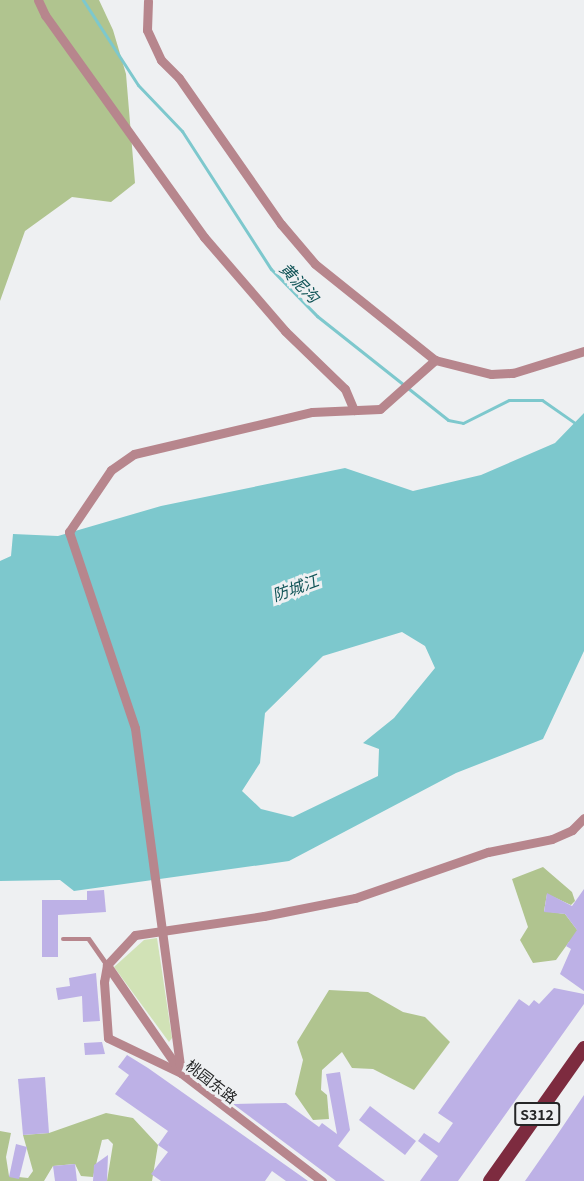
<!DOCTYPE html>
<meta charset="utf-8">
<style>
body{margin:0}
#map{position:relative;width:584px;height:1181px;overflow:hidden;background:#eef0f2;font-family:Georgia,"Noto Sans SC",serif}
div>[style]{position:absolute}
.green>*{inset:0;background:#d1e2b6}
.forest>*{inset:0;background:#b0c48f}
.water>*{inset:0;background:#7dc8cd}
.stream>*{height:3px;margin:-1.5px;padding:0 1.5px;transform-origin:1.5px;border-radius:1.5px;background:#7dc8cd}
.building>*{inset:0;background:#bdb1e6}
.service>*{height:4.5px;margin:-2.25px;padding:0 2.25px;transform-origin:2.25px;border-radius:2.25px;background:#b7868d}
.minor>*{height:9px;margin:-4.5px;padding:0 4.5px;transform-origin:4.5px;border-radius:4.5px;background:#b7868d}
.primary>*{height:14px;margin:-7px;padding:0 7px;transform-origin:7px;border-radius:7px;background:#7d2b3f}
span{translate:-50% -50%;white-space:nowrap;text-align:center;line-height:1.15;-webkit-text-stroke:6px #eef0f2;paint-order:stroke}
.shield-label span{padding:2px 4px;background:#eef0f2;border:2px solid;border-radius:4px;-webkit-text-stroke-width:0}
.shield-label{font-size:14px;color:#252627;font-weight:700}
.street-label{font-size:15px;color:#252627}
.water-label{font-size:16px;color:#115457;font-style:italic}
</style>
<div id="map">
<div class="green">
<i style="clip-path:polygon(157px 938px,172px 1038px,169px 1042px,114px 967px,144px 940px)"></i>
</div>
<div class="forest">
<i style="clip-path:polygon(0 0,99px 0,113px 30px,126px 74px,135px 183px,111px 202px,72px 197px,25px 231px,0 301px)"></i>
<i style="clip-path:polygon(543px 867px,572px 892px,575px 901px,571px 905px,547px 894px,544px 911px,565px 914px,584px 939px,569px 942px,556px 960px,533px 963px,520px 940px,528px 927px,512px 879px)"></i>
<i style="clip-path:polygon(329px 990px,368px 992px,403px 1012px,425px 1017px,450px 1042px,414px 1090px,373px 1069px,352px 1068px,342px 1052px,322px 1070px,321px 1090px,327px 1095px,329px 1119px,313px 1120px,295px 1094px,303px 1060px,297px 1042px)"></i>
<i style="clip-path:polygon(106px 1113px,133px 1118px,158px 1145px,152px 1181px,107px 1181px,113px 1144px,108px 1139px,102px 1140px,93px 1177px,81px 1176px,75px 1164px,53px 1166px,44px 1181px,0 1181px,0 1131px,11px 1133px,6px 1157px,9px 1176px,28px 1178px,33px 1171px,23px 1135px,49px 1133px)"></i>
</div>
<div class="water">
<i style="clip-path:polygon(evenodd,584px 413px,584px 651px,543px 739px,456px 773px,289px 861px,74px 891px,60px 880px,0 881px,0 561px,11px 556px,13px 534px,58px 536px,161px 506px,345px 468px,413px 491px,481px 475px,555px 443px,584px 413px,402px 632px,425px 646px,435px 668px,394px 718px,363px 743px,379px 749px,378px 776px,293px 817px,261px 809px,242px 791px,260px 763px,265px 713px,323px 656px,402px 632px)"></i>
</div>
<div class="stream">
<i style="left:83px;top:0;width:101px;rotate:57.1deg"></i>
<i style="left:138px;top:85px;width:64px;rotate:46.3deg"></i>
<i style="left:182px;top:131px;width:164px;rotate:57.2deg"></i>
<i style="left:271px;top:269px;width:66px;rotate:45.6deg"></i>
<i style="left:317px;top:316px;width:167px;rotate:38.4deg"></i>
<i style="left:448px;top:420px;width:15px;rotate:11deg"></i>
<i style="left:463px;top:423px;width:51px;rotate:-26.6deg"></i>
<i style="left:509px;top:400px;width:33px"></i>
<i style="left:542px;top:400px;width:40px;rotate:34.9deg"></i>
</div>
<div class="building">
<i style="clip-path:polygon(584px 889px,584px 991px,560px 974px,571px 949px,566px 946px,577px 930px,565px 914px,544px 912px,547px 893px,572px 906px)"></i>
<i style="clip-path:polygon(104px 890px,106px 912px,58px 915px,58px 957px,42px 957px,42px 900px,87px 900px,87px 891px)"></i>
<i style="clip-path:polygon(96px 973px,100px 1021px,83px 1022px,82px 996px,58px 1000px,56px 988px,70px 986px,69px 978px)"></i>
<i style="clip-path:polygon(554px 988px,584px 994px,584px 1004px,458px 1181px,420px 1181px,438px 1156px,418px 1141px,424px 1133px,439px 1143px,453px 1123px,438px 1113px,519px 999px,529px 1006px,534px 1000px,539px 1004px)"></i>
<i style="clip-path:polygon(102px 1042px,105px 1054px,85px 1055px,84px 1043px)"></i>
<i style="clip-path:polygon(127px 1055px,148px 1068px,308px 1181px,286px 1181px,272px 1171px,265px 1181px,161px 1181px,151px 1174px,168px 1152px,158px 1145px,168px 1131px,115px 1094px,129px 1075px,118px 1067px)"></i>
<i style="clip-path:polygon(340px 1072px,350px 1130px,338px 1146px,385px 1181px,336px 1181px,233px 1104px,286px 1103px,319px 1127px,322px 1123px,337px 1134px,326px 1074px)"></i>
<i style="clip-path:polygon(45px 1077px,49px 1133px,23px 1135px,18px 1079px)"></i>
<i style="clip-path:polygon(584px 1095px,584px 1181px,525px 1181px,555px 1138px)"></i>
<i style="clip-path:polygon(370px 1106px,416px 1141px,405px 1155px,359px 1120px)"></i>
<i style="clip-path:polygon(16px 1144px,27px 1147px,19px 1179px,9px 1177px)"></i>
<i style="clip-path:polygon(108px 1155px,107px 1181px,93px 1181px,94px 1165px)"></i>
<i style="clip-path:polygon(75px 1164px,77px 1181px,55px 1181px,53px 1166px)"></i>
</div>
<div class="service">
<i style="left:63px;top:939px;width:26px"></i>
<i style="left:89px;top:939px;width:32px;rotate:55deg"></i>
</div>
<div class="minor">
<i style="left:38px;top:0;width:17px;rotate:65deg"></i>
<i style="left:45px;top:15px;width:273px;rotate:54.4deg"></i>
<i style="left:204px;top:237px;width:124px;rotate:49.2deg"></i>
<i style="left:285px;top:331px;width:83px;rotate:44deg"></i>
<i style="left:345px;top:389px;width:23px;rotate:67deg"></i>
<i style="left:148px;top:1px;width:29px;rotate:92deg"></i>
<i style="left:147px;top:30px;width:33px;rotate:65deg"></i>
<i style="left:161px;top:60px;width:25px;rotate:45deg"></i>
<i style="left:179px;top:78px;width:178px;rotate:55.1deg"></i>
<i style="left:281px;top:224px;width:52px;rotate:49.6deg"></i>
<i style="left:315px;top:264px;width:154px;rotate:38.7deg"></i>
<i style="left:435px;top:360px;width:58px;rotate:14deg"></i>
<i style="left:491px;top:374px;width:22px;rotate:-3deg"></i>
<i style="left:513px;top:373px;width:74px;rotate:-17.2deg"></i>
<i style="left:107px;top:965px;width:17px;rotate:100deg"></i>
<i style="left:104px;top:982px;width:56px;rotate:85.9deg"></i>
<i style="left:108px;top:1038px;width:81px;rotate:25.6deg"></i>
<i style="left:181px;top:1073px;width:178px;rotate:37.5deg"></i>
<i style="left:180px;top:1071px;width:129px;rotate:-124.6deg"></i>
<i style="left:107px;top:965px;width:41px;rotate:-47deg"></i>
<i style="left:135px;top:935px;width:130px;rotate:-8.4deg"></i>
<i style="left:264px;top:916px;width:93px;rotate:-11.2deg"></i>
<i style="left:355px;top:898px;width:141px;rotate:-19.1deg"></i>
<i style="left:488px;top:852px;width:65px;rotate:-11.5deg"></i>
<i style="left:552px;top:839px;width:22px;rotate:-24deg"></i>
<i style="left:572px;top:830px;width:17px;rotate:-45deg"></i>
<i style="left:181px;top:1073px;width:348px;rotate:-97.6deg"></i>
<i style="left:135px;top:728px;width:207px;rotate:-108.6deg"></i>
<i style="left:69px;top:532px;width:75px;rotate:-55.9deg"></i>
<i style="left:111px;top:470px;width:28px;rotate:-35deg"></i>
<i style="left:134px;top:454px;width:183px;rotate:-13.3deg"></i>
<i style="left:312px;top:412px;width:68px;rotate:-2.5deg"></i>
<i style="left:380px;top:409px;width:74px;rotate:-41.7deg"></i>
</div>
<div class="primary">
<i style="left:490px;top:1181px;width:163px;rotate:-54.7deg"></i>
</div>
<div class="shield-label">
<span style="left:537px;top:1114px">S312</span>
</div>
<div class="street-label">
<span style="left:212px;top:1081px;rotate:38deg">桃园东路</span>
</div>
<div class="water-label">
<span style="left:300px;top:282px;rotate:46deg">黄泥沟</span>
<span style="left:295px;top:587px;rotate:-20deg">防城江</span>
</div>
</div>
